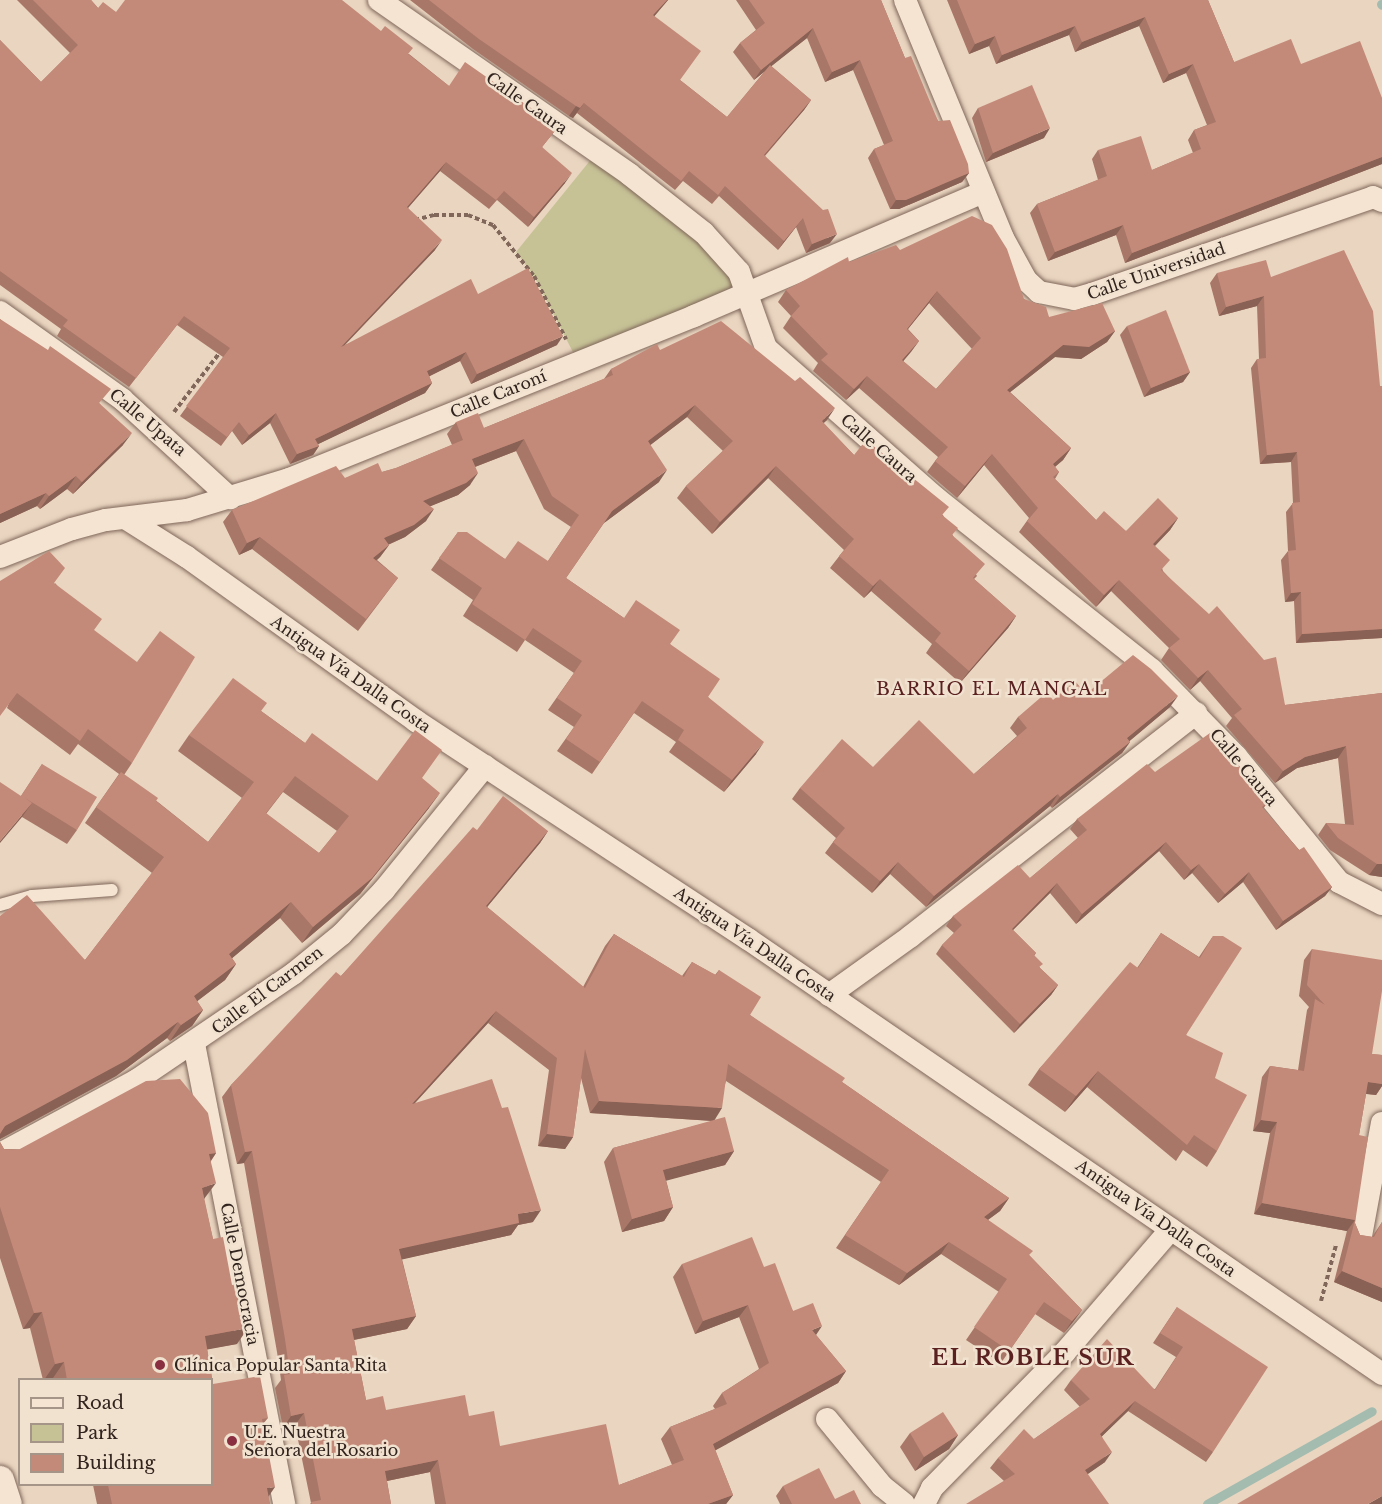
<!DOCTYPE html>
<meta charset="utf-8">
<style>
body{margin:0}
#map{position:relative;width:1382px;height:1504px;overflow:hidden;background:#e9d5c0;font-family:"Libre Baskerville",serif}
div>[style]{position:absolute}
.green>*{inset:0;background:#c6c296}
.stream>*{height:9px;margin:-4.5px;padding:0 4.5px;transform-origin:4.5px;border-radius:4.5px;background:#a3bcaf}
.path>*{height:4px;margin-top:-2px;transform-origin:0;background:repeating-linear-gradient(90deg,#80675a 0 4.5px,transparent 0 7.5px)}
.roads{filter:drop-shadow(0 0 2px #80675a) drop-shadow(0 0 2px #80675a)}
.service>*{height:12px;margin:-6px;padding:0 6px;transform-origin:6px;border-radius:6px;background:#f5e4d2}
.minor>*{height:22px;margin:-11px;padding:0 11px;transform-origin:11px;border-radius:11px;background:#f5e4d2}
.tertiary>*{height:28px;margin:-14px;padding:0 14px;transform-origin:14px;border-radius:14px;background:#f5e4d2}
.wall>*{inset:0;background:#a97768}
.shaded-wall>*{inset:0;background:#896155}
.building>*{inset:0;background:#c48a79}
.dots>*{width:16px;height:16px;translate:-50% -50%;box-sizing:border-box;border:3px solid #f1e1cf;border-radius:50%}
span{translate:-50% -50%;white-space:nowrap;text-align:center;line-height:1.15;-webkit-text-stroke:5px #f1e1cf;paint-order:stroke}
.street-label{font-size:16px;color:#31231d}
.poi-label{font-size:16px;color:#31231d}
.left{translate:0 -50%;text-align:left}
.neighbourhood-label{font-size:18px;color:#5a2120;letter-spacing:1.5px}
.district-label{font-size:22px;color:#5a2120;font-weight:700;letter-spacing:1.5px}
.legend{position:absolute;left:18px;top:1378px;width:195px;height:108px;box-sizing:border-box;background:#f1e1cf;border:2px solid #a49588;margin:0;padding:8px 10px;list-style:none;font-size:18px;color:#31231d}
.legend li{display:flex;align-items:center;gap:12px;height:30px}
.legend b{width:30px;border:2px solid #a49588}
</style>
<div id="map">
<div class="green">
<i style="clip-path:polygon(597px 152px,704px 233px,746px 294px,578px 362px,534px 276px,516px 252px)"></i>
</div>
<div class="stream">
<i style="left:1381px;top:4px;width:1px;rotate:45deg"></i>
<i style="left:1207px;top:1504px;width:189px;rotate:-29.4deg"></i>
</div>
<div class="path">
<i style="left:415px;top:220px;width:20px;rotate:-15deg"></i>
<i style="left:434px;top:215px;width:34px"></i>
<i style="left:468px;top:215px;width:27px;rotate:22deg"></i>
<i style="left:493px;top:225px;width:65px;rotate:51.2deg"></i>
<i style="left:534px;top:276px;width:71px;rotate:63.1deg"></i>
<i style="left:174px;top:412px;width:77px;rotate:-52.4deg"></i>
<i style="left:1321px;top:1301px;width:58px;rotate:-75deg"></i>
</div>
<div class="roads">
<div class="service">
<i style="left:0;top:905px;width:33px;rotate:-16deg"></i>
<i style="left:32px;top:896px;width:80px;rotate:-4.3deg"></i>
</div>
<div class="minor">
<i style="left:379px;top:0;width:305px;rotate:34.8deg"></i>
<i style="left:629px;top:174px;width:95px;rotate:38.2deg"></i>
<i style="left:704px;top:233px;width:52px;rotate:48.1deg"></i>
<i style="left:739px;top:272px;width:81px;rotate:70.4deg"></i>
<i style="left:766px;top:348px;width:227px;rotate:41.4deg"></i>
<i style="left:936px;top:498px;width:276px;rotate:38.5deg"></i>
<i style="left:1152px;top:670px;width:120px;rotate:45.7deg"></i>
<i style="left:1236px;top:756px;width:163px;rotate:50.7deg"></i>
<i style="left:1339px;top:882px;width:48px;rotate:27.1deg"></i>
<i style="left:905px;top:0;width:257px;rotate:67.6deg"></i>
<i style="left:1003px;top:238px;width:48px;rotate:61.3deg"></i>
<i style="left:1026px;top:280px;width:18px;rotate:43deg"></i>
<i style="left:1039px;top:292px;width:36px;rotate:11deg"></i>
<i style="left:1074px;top:299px;width:19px;rotate:-16deg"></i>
<i style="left:1092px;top:294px;width:297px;rotate:-19deg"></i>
<i style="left:1373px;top:197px;width:10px;rotate:24deg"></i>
<i style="left:0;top:312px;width:150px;rotate:35.5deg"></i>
<i style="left:122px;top:399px;width:147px;rotate:42.5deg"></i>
<i style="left:125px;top:518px;width:73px;rotate:32.2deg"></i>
<i style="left:187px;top:557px;width:282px;rotate:35.6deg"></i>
<i style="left:416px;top:721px;width:397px;rotate:33.3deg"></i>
<i style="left:748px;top:939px;width:769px;rotate:34.45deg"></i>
<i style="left:0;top:557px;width:77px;rotate:-21.3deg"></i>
<i style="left:72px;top:529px;width:35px;rotate:-15deg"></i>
<i style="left:106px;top:520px;width:82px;rotate:-7deg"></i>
<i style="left:187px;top:510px;width:107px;rotate:-16.9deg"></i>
<i style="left:289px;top:479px;width:437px;rotate:-21.9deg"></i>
<i style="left:694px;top:316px;width:315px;rotate:-23.2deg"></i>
<i style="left:829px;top:995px;width:101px;rotate:-35.7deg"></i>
<i style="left:911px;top:936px;width:362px;rotate:-38deg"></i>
<i style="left:194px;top:1044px;width:469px;rotate:78.9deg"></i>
<i style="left:0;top:1154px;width:156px;rotate:-28.4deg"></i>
<i style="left:137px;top:1080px;width:189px;rotate:-34.2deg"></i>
<i style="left:293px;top:974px;width:63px;rotate:-39.2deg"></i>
<i style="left:342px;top:934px;width:61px;rotate:-46.3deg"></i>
<i style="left:384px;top:890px;width:160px;rotate:-50.8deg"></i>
<i style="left:1361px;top:1236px;width:115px;rotate:-79.5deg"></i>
<i style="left:827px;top:1419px;width:87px;rotate:50.6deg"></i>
<i style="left:882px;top:1486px;width:28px;rotate:39deg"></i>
<i style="left:924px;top:1504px;width:18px;rotate:-63deg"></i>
<i style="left:932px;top:1488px;width:190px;rotate:-45.6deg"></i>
<i style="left:1065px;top:1352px;width:162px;rotate:-49.2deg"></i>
</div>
<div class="tertiary">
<i style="left:0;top:1480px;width:25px;rotate:72deg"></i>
</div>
</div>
<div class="wall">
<i style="clip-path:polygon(17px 0,91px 0,98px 8px,116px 12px,409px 54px,449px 86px,558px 127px,542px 147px,565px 183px,528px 227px,497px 200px,489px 209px,440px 171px,408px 208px,435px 250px,345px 345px,478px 294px,557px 345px,471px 384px,460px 361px,429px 376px,432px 383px,425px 393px,318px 444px,319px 446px,313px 455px,290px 464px,270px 423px,242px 445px,232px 431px,221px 446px,180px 416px,223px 357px,177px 325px,129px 387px,57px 336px,61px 329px,0 285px,0 40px,41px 82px,70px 53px)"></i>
<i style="clip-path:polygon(410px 0,668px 0,654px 16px,680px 80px,727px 117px,765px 71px,754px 80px,733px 52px,740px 43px,756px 30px,736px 0,881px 0,905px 58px,938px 121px,969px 173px,962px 182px,899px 209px,890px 209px,868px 158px,874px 149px,884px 145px,853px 70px,825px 82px,807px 38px,771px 66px,811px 100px,804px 110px,765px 156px,830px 243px,806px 253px,796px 227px,778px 250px,719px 196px,712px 204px,683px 181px,675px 190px,577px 113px,573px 118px,569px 116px,473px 49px)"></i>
<i style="clip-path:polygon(947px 0,1208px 0,1234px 62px,1301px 64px,1382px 98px,1382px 164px,1125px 263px,1116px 235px,1048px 261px,1030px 213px,1037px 204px,1098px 180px,1092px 159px,1098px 150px,1152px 170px,1193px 153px,1188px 140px,1194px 130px,1207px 125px,1186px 73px,1163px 83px,1139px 26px,1075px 52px,1069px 35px,996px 64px,989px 46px,969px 54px)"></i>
<i style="clip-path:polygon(978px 108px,1044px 138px,986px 162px,972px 118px)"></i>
<i style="clip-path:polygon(evenodd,900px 250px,1024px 299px,1049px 317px,1115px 331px,1107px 342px,1081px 359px,1055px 357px,1010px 392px,1071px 448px,1063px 460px,1055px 467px,1059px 472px,1055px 479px,1096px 520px,1126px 531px,1178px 518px,1170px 530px,1155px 546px,1163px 571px,1285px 705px,1382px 693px,1382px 877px,1369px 875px,1330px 850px,1318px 835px,1326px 823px,1345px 824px,1338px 758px,1297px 768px,1275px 783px,1226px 726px,1232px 718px,1200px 681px,1190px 690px,1161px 660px,1169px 648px,1111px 591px,1096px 607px,1019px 532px,1029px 518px,984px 465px,957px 498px,927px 472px,938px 457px,859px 388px,846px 400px,813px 371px,818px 363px,783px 328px,791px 316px,778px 302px,786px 290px,849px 262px,900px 250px,929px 303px,972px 349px,936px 389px,903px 361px,919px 341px,908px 329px,929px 303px)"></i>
<i style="clip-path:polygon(1217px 273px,1271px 277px,1380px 386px,1382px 386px,1382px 638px,1296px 643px,1294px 601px,1285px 602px,1281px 560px,1288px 551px,1286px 512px,1293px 503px,1291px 462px,1260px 464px,1251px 368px,1257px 359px,1259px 359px,1257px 306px,1219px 316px,1210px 283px)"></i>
<i style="clip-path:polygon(0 319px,100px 404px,123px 445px,73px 494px,67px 489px,40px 509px,37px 506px,0 523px)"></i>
<i style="clip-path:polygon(1127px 326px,1190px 372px,1183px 382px,1144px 397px,1120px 335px)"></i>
<i style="clip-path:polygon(660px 350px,827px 420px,823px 423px,854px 455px,943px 515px,953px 536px,977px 576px,974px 579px,1016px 616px,1008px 628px,960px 683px,926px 653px,932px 644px,871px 591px,864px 598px,830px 568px,844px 550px,768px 478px,712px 534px,677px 498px,686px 486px,723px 451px,687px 417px,650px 445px,659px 482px,604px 523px,566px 578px,624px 618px,670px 644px,708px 697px,756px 754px,724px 792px,669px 752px,676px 742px,634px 713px,592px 774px,557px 751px,574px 727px,548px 710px,574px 673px,525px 640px,517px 652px,463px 616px,473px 600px,431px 570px,458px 532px,505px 559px,548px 561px,571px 527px,544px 509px,516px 451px,475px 467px,470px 485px,458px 495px,430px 506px,426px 521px,405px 537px,388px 545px,389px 545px,380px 557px,377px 560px,398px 578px,358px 631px,252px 549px,239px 555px,223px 522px,232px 510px,345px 478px,382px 472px,396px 468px,452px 445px,447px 434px,456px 422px,484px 428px,604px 379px,611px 369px)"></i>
<i style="clip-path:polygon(evenodd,55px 583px,94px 630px,132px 763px,124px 775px,208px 842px,242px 798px,178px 751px,189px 735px,261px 711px,305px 743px,377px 781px,422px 778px,429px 808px,360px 894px,302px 943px,280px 918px,232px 958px,236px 964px,225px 980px,197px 1001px,203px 1010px,192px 1026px,170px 1041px,167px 1038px,116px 1076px,0 1139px,0 916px,85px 960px,152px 873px,85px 823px,119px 774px,78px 744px,70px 755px,7px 708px,55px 583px,283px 792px,337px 831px,319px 853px,266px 814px,283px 792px)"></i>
<i style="clip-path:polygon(1086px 694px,1170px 707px,1129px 741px,1130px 742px,1122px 753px,1052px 808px,1050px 806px,926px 907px,890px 874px,872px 893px,825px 853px,836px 838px,792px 799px,800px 788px,873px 767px,974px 774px,1017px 736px,1010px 728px,1018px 717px,1053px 700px)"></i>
<i style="clip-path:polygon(42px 764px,77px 830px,67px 844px,22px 817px,21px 796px)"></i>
<i style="clip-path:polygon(1155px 772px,1268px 802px,1263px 809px,1332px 887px,1325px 896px,1276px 930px,1243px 882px,1218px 903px,1192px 873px,1184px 880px,1159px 851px,1076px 924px,1050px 893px,1013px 930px,1036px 953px,1034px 956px,1040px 968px,1058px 985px,1051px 995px,1014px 1033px,936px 954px,942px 945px,954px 933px,946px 926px,953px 916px,1030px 878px,1078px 838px,1070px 829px,1077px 819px)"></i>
<i style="clip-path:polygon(477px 830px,548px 831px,540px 843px,487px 907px,583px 987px,605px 946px,614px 934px,682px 976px,692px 962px,715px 975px,719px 970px,750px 1015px,842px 1082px,1009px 1198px,1000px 1211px,988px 1220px,1029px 1255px,1082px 1310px,1073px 1322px,1064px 1333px,1035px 1314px,1001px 1363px,966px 1340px,999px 1292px,941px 1254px,899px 1285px,836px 1248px,881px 1182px,726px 1081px,714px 1120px,734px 1151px,725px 1165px,666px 1180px,673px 1207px,664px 1221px,622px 1232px,604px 1162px,613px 1148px,713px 1121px,590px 1113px,581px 1078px,573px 1137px,565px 1149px,538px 1146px,549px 1070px,488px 1023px,415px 1103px,533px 1222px,518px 1225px,511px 1235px,402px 1259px,416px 1316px,407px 1329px,354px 1340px,366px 1400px,386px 1410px,469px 1416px,500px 1446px,619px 1485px,672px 1465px,661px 1439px,670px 1427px,715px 1409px,713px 1406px,722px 1393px,759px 1369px,739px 1317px,695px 1334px,673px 1277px,682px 1264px,764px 1267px,793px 1311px,816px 1335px,846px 1371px,838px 1383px,715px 1450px,733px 1495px,726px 1504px,435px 1504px,430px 1472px,387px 1481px,391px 1504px,310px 1504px,311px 1503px,295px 1425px,283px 1428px,275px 1388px,281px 1380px,277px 1352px,244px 1163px,237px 1164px,222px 1097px,231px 1085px,341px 976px)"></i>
<i style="clip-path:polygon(1161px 933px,1199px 957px,1213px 936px,1186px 1035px,1215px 1078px,1217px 1151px,1207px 1167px,1183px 1150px,1176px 1161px,1087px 1087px,1065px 1112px,1028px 1085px,1039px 1069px,1137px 968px)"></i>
<i style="clip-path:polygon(1312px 949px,1372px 1054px,1382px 1055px,1382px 1086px,1376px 1095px,1366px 1094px,1359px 1135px,1355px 1223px,1360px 1235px,1372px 1237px,1382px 1222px,1382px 1302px,1334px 1282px,1347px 1231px,1254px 1214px,1270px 1133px,1253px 1131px,1262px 1077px,1270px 1066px,1298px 1070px,1307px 1010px,1309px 1007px,1299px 996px,1304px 960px)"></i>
<i style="clip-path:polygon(0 1142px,4px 1149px,216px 1153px,211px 1161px,204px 1200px,237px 1344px,207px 1349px,213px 1384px,268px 1418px,263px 1424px,268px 1496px,270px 1504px,97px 1504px,93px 1485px,212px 1485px,212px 1380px,53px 1380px,53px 1378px,43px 1380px,30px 1328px,23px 1329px,0 1258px)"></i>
<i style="clip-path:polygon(1177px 1307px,1213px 1452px,1206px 1462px,1128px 1411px,1102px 1436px,1105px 1462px,1087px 1474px,1004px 1481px,990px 1468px,998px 1458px,1034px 1439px,1080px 1407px,1064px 1390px,1071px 1380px,1155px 1389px,1176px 1357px,1153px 1343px)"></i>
<i style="clip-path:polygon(910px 1433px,958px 1435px,949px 1449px,915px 1471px,900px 1447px)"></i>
<i style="clip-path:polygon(783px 1486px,835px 1499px,861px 1504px,780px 1504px,776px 1496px)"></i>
</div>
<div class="shaded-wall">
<i style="clip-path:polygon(667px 0,668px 0,647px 25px,653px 15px)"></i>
<i style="clip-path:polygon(1145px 17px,1139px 26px,1075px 52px,1082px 42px)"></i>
<i style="clip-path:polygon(1075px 26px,1069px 35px,996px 64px,1002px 55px)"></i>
<i style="clip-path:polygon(813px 28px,807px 38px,754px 80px,761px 70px)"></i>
<i style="clip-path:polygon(995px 36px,989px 46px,969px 54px,975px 44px)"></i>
<i style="clip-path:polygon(860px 60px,853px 70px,825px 82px,832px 72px)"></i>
<i style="clip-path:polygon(1193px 64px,1186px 73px,1163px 83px,1169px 74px)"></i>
<i style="clip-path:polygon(811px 100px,804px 110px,757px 164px,764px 155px)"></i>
<i style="clip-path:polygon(584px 103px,573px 118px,569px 116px,576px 106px)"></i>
<i style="clip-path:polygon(1050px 128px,1044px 138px,986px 162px,993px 153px)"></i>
<i style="clip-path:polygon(1382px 157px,1382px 164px,1125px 263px,1132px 253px)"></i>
<i style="clip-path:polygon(446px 162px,440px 171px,400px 217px,407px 207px)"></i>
<i style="clip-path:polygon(572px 173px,565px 183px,528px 227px,534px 217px)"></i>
<i style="clip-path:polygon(969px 173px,962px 182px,899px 209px,890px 209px,896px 200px)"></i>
<i style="clip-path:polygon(803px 218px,796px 227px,778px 250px,784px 241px)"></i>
<i style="clip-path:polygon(1123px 225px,1116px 235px,1048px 261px,1055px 252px)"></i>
<i style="clip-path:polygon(837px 234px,830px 243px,806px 253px,812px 244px)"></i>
<i style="clip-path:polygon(442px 240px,435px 250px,334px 356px,341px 347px)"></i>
<i style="clip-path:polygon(937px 291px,929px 303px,899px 340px,907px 329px)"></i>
<i style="clip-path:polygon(1264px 296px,1257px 306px,1219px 316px,1226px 307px)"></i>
<i style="clip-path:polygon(1115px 331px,1107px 342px,1081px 359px,1055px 357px,999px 401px,1007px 390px,1063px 345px)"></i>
<i style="clip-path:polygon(563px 336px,557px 345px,471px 384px,477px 374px)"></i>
<i style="clip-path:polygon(919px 341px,911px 352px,894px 372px,902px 360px)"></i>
<i style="clip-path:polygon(466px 352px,460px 361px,420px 381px,427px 371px)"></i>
<i style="clip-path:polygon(1190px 372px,1183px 382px,1144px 397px,1151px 388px)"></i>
<i style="clip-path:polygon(867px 376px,859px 388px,846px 400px,854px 389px)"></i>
<i style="clip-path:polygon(432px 383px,425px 393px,308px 449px,315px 439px)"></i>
<i style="clip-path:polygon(695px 405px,687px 417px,640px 453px,648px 441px)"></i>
<i style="clip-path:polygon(835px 408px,827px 420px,813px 433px,822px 421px)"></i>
<i style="clip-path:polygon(276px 413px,270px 423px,242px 445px,249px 435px)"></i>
<i style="clip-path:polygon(132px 433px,123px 445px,73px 494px,82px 482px)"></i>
<i style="clip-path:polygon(524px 439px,516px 451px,464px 471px,472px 459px)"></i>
<i style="clip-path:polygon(319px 446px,313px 455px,290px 464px,297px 454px)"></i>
<i style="clip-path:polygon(1071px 448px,1063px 460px,1045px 475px,1053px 464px)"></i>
<i style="clip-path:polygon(1297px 452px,1291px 462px,1260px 464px,1267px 455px)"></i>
<i style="clip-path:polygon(992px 454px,984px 465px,957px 498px,965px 486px)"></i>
<i style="clip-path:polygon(776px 466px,768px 478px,712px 534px,720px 522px)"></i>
<i style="clip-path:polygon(667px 470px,659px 482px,604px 523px,612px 511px)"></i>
<i style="clip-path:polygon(478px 473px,470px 485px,458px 495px,414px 513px,423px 501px)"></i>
<i style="clip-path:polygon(76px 476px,67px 489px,40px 509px,49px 496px)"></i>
<i style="clip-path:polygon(46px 493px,37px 506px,0 523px,0 514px)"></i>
<i style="clip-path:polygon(434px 509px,426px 521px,405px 537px,376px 550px,384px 538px)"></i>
<i style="clip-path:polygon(1178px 518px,1170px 530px,1145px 556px,1153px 544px)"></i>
<i style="clip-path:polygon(260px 537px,252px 549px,239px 555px,247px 543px)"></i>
<i style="clip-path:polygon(389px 545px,380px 557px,365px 570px,373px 558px)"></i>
<i style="clip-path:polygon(880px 579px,871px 591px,864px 598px,873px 586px)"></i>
<i style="clip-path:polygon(1119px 580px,1111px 591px,1096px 607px,1104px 595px)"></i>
<i style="clip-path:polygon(1301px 592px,1294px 601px,1285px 602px,1291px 593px)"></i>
<i style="clip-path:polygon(1016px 616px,1008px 628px,960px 683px,969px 671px)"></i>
<i style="clip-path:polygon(1382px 629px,1382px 638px,1296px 643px,1302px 634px)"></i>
<i style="clip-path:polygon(1208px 670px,1200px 681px,1190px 690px,1198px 678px)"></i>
<i style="clip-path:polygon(1178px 696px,1170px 707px,1119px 750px,1127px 738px)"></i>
<i style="clip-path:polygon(764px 742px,756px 754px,724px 792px,732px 780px)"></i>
<i style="clip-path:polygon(1130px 742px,1122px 753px,1052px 808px,1060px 797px)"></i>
<i style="clip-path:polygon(1346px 746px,1338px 758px,1297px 768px,1275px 783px,1283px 771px,1305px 757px)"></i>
<i style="clip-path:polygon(440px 793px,429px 808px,360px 894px,302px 943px,313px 927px)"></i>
<i style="clip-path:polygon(1058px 794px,1050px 806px,926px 907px,934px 896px)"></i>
<i style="clip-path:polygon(32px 803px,22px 817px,0 843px,0 841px)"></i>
<i style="clip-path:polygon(548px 831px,540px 843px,478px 918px,486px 906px)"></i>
<i style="clip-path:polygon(1166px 842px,1159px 851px,1076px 924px,1082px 914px)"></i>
<i style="clip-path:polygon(898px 862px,890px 874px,872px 893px,880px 881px)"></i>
<i style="clip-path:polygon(1199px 864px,1192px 873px,1184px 880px,1191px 870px)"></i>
<i style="clip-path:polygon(1377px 864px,1382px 864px,1382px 877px,1369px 875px)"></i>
<i style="clip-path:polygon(1249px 872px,1243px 882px,1218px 903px,1225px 894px)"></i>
<i style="clip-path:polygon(1057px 883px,1050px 893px,1005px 938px,1012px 929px)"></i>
<i style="clip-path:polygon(1332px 887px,1325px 896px,1276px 930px,1283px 921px)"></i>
<i style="clip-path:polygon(291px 902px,280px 918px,218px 970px,229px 954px)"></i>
<i style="clip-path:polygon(236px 964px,225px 980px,183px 1012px,194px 996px)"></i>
<i style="clip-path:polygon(1058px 985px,1051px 995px,1014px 1033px,1020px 1024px)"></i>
<i style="clip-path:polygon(203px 1010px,192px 1026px,170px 1041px,181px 1025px)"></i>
<i style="clip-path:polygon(496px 1011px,488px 1023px,403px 1116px,412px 1104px)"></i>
<i style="clip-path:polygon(178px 1022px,167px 1038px,116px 1076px,0 1139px,0 1133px,5px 1126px)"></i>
<i style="clip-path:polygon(1098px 1071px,1087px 1087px,1065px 1112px,1076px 1096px)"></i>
<i style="clip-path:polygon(1368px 1082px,1382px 1084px,1382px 1086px,1376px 1095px,1360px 1093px)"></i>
<i style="clip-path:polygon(599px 1101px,722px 1108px,714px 1121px,590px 1113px)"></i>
<i style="clip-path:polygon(1261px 1120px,1277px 1122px,1270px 1133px,1253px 1131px)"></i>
<i style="clip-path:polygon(547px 1134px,573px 1137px,565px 1149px,538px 1146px)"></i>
<i style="clip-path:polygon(252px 1151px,244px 1163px,237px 1164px,245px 1152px)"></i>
<i style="clip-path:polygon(734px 1151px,725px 1165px,654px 1184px,663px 1170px)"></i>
<i style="clip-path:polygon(216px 1153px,205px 1169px,209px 1154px)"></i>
<i style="clip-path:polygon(216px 1183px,204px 1199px,202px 1188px)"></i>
<i style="clip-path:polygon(1009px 1198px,1000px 1211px,975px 1229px,984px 1217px)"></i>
<i style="clip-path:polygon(1262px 1203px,1355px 1220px,1347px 1231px,1254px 1214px)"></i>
<i style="clip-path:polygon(673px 1207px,664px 1221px,622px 1232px,632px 1219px)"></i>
<i style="clip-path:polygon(541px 1210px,533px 1222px,518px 1225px,511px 1235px,391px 1262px,399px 1249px,518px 1214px)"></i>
<i style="clip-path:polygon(949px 1242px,941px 1254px,899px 1285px,907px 1273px)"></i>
<i style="clip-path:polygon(1342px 1271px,1382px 1288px,1382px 1302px,1334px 1282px)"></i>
<i style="clip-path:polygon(748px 1305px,739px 1317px,695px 1334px,703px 1321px)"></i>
<i style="clip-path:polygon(1082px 1310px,1073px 1322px,1064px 1333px,1072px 1321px)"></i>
<i style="clip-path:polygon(42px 1312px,30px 1328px,23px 1329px,34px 1313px)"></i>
<i style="clip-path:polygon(416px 1316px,407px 1329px,343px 1342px,352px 1329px)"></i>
<i style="clip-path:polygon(822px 1326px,814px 1338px,812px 1330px)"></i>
<i style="clip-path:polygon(248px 1328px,237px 1344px,194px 1352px,205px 1336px)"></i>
<i style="clip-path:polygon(64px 1362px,53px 1378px,44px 1380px,55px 1364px)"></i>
<i style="clip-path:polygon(846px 1371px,838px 1383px,705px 1456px,713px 1444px)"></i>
<i style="clip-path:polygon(1135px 1401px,1128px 1411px,1093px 1445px,1100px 1434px)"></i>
<i style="clip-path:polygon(304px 1413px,295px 1425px,283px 1428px,291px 1416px)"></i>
<i style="clip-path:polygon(958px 1435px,949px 1449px,915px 1471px,924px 1457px)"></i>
<i style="clip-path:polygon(1112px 1452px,1105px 1462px,1078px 1481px,1085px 1470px)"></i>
<i style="clip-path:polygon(438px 1460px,430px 1472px,377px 1483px,385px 1471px)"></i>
<i style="clip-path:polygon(275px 1487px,264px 1503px,267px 1488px)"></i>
<i style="clip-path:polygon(733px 1495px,726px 1504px,708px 1504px)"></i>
<i style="clip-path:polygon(1382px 1496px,1382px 1504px,1368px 1504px)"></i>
</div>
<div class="building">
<i style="clip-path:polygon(33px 0,91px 0,98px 8px,103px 2px,116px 12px,125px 0,342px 0,381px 31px,385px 26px,413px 48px,408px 54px,449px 86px,465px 62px,558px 127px,542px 147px,572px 173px,534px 217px,504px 191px,496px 200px,446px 162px,407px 207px,442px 240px,341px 347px,471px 279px,478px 294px,528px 268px,563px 336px,477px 374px,466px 352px,427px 371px,432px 383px,315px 439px,319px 446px,297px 454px,276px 413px,249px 435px,239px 422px,227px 437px,186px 406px,230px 348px,184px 316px,136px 378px,63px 326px,68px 320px,0 271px,0 40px,41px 82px,78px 45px)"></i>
<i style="clip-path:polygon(429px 0,667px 0,653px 15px,701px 51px,680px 80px,727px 117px,770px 65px,811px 100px,764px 155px,823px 210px,828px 209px,837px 234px,812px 244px,803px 218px,784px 241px,725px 186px,718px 195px,689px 171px,681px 181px,584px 103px,580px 108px,576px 106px,479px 39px)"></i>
<i style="clip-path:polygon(749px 0,881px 0,905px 58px,911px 56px,938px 121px,950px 120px,968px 164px,969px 173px,906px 200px,896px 200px,874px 149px,893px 141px,860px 60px,832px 72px,813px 28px,761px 70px,740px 43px,765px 23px)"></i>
<i style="clip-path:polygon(957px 0,1208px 0,1234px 62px,1291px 39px,1301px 64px,1360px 41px,1382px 98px,1382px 157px,1132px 253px,1123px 225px,1055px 252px,1037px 204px,1107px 176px,1098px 150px,1141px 136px,1152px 170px,1201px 149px,1194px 130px,1216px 122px,1193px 64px,1169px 74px,1145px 17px,1082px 42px,1075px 26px,1002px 55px,995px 36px,975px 44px)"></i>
<i style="clip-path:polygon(1032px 85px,1050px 128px,993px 153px,978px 108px)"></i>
<i style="clip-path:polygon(evenodd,972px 216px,992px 225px,1007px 249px,1024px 299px,1046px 307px,1049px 317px,1102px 303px,1115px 331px,1089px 347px,1063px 345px,1007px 390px,1071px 448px,1053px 464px,1059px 472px,1053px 477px,1096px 520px,1104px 511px,1126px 531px,1158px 498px,1178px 518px,1153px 544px,1170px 560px,1161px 570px,1209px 614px,1217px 606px,1264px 660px,1276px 657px,1285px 705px,1382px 693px,1382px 864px,1377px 864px,1338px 838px,1326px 823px,1354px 825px,1346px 746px,1305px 757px,1283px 771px,1234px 715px,1242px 709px,1208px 670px,1198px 678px,1169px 648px,1180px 639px,1119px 580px,1104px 595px,1027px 521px,1038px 508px,992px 454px,965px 486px,935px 461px,948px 447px,867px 376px,854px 389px,821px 360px,828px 354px,791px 316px,800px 306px,786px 290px,848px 257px,849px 262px,896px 245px,900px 250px,972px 216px,937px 291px,981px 338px,936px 389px,902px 360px,919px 341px,907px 329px,937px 291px)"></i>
<i style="clip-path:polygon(1344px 250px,1373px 311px,1380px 386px,1382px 386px,1382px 629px,1302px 634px,1301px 592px,1291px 593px,1288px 551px,1296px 550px,1292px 503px,1300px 502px,1297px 452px,1267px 455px,1257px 359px,1266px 358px,1264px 296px,1226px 307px,1217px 273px,1266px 260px,1271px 277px)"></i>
<i style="clip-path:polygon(1166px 310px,1190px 372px,1151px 388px,1127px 326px)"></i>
<i style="clip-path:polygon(0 319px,48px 350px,50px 346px,111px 389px,99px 403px,132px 433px,82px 482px,76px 476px,49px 496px,46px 493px,0 514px)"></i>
<i style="clip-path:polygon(721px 321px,795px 381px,800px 377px,835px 408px,822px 421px,854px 455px,866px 440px,949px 507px,942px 515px,958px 528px,952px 535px,985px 564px,973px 578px,1016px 616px,969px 671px,935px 641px,941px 633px,880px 579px,873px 586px,839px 556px,854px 539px,776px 466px,720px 522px,686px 486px,733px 441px,695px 405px,648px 441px,667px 470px,612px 511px,566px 578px,624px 618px,636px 600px,680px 630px,670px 644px,720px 679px,708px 697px,764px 742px,732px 780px,678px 740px,684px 730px,642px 701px,600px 762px,566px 739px,582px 715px,557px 698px,582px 661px,533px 628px,525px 640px,472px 604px,482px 588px,439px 558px,458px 532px,467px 532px,505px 559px,518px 541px,548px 561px,579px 515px,552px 496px,524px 439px,472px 459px,478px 473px,466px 483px,423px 501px,434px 509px,414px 525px,384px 538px,389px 545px,373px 558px,398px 578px,366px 619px,260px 537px,247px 543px,232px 510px,336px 466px,345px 478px,378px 463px,382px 472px,396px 468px,463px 440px,456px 422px,478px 413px,484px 428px,613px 375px,611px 369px,657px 344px,660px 350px)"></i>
<i style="clip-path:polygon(49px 551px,65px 568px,54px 583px,102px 619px,94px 630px,137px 662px,160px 631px,195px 657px,132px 763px,88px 729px,80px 741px,17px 693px,0 716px,0 581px)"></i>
<i style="clip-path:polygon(1133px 655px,1151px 669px,1178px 696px,1127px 738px,1130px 742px,1060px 797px,1058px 794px,934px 896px,898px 862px,880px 881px,833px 842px,845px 828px,800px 788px,842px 739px,873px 767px,919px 720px,974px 774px,1027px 728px,1018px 717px,1047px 692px,1053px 700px,1075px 681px,1086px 694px)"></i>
<i style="clip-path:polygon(evenodd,233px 678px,267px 703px,261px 711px,305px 743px,312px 733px,377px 781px,415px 730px,442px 750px,422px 778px,440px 793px,372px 878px,313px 927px,291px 902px,229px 954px,236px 964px,194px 996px,203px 1010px,181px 1025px,178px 1022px,127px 1060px,5px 1126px,0 1134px,0 916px,27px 895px,85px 960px,164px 857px,96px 807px,121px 772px,158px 798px,156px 801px,208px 842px,254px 782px,189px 735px,233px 678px,295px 776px,349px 816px,319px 853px,266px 813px,295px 776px)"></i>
<i style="clip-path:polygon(1210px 733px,1259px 788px,1268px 802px,1262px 807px,1299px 850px,1304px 847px,1332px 887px,1283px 921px,1249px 872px,1225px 894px,1199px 864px,1191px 870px,1166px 842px,1082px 914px,1057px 883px,1012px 929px,1036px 953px,1034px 955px,1043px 964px,1039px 967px,1058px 985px,1020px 1024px,942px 945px,962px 925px,953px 916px,1018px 865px,1030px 878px,1087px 830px,1077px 819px,1147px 764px,1155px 772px)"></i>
<i style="clip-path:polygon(42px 764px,97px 797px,77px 830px,25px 798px,32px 803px,0 841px,0 782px,21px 796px)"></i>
<i style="clip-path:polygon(503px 796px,548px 831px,486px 906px,585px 988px,614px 934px,684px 977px,692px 962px,716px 975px,719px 970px,761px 997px,750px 1015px,845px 1078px,842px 1082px,1009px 1198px,984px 1217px,1033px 1251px,1029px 1255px,1082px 1310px,1072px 1321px,1044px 1302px,1009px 1351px,974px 1327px,1007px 1279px,949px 1242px,907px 1273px,845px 1235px,889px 1170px,728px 1064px,722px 1108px,599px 1101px,585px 1049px,573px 1137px,547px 1134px,557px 1058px,496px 1011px,412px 1104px,492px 1079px,502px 1108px,508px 1107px,541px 1210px,518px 1214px,519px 1223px,399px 1249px,416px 1316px,352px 1329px,366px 1400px,383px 1396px,386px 1410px,465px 1395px,469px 1416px,494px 1411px,500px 1446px,606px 1424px,619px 1485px,684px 1460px,670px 1427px,727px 1404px,722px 1393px,769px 1363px,748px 1305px,703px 1321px,682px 1264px,752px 1237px,764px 1267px,775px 1263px,793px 1311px,813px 1303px,822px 1326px,812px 1330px,846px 1371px,713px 1444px,733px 1495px,708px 1504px,446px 1504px,438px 1460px,385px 1471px,391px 1504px,312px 1504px,311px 1502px,321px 1500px,304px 1413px,291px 1416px,284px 1375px,290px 1374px,285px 1339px,252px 1151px,245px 1152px,231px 1085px,336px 972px,341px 976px,473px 827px,477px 830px)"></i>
<i style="clip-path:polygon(1161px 933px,1200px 958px,1213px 936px,1223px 936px,1242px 948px,1186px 1035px,1223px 1053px,1215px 1078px,1247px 1095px,1217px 1151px,1194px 1135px,1187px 1145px,1098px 1071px,1076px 1096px,1039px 1069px,1130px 962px,1138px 968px)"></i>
<i style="clip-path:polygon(1312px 949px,1382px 960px,1382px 991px,1372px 1054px,1382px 1055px,1382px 1084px,1368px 1082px,1359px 1135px,1368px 1137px,1355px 1223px,1360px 1235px,1374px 1237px,1382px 1222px,1382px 1288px,1342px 1271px,1355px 1220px,1262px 1203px,1277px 1122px,1261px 1120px,1270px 1066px,1304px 1071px,1315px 999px,1325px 1005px,1307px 985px)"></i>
<i style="clip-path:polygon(180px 1079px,208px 1113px,216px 1153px,209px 1154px,216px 1183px,202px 1188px,213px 1239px,223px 1237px,232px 1285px,238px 1284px,248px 1328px,205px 1336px,213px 1384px,260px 1376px,268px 1418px,262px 1419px,275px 1487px,267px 1488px,270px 1504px,112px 1504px,108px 1485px,212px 1485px,212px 1380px,67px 1380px,64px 1362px,55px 1364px,42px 1312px,34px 1313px,0 1207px,0 1142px,4px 1149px,18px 1150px,146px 1081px)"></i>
<i style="clip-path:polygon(725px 1117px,734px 1151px,663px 1170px,673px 1207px,632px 1219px,613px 1148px)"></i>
<i style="clip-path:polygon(1177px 1307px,1268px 1367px,1213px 1452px,1135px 1401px,1100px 1434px,1112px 1452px,1085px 1470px,1109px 1504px,966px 1504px,1015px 1474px,998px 1458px,1024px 1429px,1034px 1439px,1090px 1399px,1071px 1380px,1107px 1339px,1155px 1390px,1183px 1347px,1160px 1333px)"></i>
<i style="clip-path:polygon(943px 1412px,958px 1435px,924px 1457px,910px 1433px)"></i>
<i style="clip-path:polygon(1382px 1420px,1382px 1496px,1368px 1504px,1237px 1504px)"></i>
<i style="clip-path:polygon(819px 1468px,835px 1499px,854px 1490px,861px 1504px,792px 1504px,783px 1486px)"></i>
</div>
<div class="dots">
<i style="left:160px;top:1365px;background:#8a2f41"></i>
<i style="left:232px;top:1441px;background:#8a2f41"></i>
</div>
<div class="street-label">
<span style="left:527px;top:103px;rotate:35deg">Calle Caura</span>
<span style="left:1156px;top:271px;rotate:-19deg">Calle Universidad</span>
<span style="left:498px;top:394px;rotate:-22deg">Calle Caroní</span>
<span style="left:148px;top:422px;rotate:40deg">Calle Upata</span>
<span style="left:879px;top:448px;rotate:41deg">Calle Caura</span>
<span style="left:351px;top:674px;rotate:35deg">Antigua Vía Dalla Costa</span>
<span style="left:1244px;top:767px;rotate:50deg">Calle Caura</span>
<span style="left:755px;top:944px;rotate:34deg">Antigua Vía Dalla Costa</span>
<span style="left:267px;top:990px;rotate:-37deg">Calle El Carmen</span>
<span style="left:1156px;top:1218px;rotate:35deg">Antigua Vía Dalla Costa</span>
<span style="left:240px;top:1274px;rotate:79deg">Calle Democracia</span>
</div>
<div class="poi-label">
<span class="left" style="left:174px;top:1365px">Clínica Popular Santa Rita</span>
<span class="left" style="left:244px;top:1441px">U.E. Nuestra<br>Señora del Rosario</span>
</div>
<div class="neighbourhood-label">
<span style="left:992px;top:689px">BARRIO EL MANGAL</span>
</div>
<div class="district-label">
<span style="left:1033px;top:1358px">EL ROBLE SUR</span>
</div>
<ul class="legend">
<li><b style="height:8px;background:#f5e4d2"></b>Road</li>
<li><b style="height:16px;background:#c6c296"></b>Park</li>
<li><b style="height:16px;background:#c48a79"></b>Building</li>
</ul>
</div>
